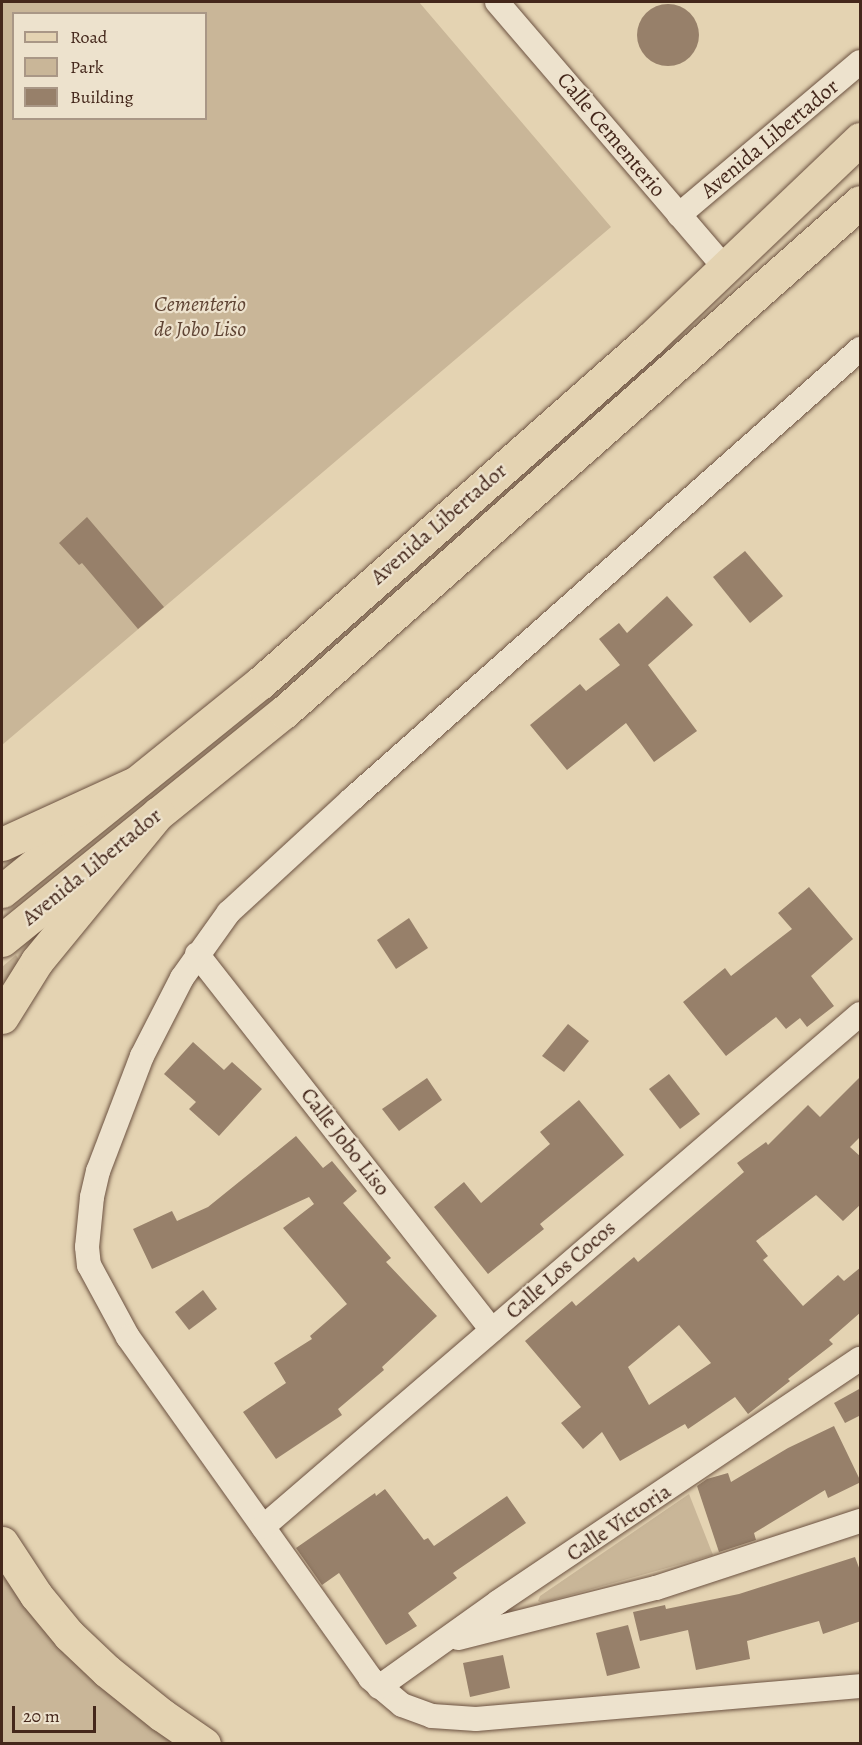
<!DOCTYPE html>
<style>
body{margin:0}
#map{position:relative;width:862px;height:1745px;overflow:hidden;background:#e4d3b2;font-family:Alegreya,serif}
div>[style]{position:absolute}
.green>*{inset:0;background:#c9b698}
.building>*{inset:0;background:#97806a}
.round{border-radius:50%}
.roads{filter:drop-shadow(0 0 2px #6c5241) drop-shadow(0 0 2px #6c5241)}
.street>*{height:24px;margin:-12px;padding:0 12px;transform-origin:12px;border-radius:12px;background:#ede2cd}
.primary>*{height:33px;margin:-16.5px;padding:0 16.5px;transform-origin:16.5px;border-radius:16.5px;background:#e4d3b2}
.highway>*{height:33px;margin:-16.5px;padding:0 16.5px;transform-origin:16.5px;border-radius:16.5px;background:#e4d3b2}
span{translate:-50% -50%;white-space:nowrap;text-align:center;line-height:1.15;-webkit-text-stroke:4.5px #ede2cd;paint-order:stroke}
.street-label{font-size:22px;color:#44271b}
.park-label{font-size:22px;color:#5f4434;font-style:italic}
.frame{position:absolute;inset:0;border:3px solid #44271b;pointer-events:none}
.legend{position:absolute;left:12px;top:12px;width:195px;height:108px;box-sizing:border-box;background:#ede2cd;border:2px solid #a99786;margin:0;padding:8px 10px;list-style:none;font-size:18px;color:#44271b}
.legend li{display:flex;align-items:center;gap:12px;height:30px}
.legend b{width:30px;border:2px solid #a99786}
.scale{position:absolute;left:12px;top:1706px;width:84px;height:27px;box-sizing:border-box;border:3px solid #44271b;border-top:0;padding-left:8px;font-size:18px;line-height:21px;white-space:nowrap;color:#44271b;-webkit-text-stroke:4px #ede2cd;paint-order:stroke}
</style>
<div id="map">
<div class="green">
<i style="clip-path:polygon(evenodd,2px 2px,419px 2px,611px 227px,2px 745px,2px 2px,14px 14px,206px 14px,206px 118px,14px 118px,14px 14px)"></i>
<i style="clip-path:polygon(16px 955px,19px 960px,2px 990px,2px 967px)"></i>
<i style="clip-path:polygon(689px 1494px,713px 1555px,542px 1603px,538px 1601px,540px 1596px)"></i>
<i style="clip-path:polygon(2px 1566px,181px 1743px,2px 1743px)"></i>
</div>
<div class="building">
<i class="round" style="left:637px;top:4px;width:62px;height:62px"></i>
<i style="clip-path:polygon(87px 517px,164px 607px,138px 629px,82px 563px,79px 565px,59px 543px)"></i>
<i style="clip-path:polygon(745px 551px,783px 596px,750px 623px,713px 577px)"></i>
<i style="clip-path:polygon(667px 596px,693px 625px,648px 665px,697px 731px,654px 762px,626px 723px,567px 770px,530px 725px,580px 684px,586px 691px,620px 665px,599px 639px,619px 623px,627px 633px)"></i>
<i style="clip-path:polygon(809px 887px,853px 939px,811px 976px,834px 1006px,807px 1027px,800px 1018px,786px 1029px,776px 1017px,726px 1056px,683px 1002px,725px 968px,731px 976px,792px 929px,778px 913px)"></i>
<i style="clip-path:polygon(409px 918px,428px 948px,396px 969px,377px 940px)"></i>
<i style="clip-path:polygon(568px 1024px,589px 1041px,564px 1072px,542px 1056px)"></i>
<i style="clip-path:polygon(193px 1042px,224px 1070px,232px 1062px,262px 1089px,219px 1136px,189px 1109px,196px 1102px,164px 1074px)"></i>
<i style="clip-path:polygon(669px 1074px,700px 1114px,680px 1129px,649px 1089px)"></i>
<i style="clip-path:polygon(evenodd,861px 1076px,861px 1136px,850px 1147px,861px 1157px,861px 1204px,843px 1221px,816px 1195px,756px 1241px,768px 1256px,763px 1260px,803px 1306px,838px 1275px,844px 1281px,861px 1267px,861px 1312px,829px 1340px,833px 1344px,788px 1379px,790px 1381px,748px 1414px,735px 1397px,688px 1429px,685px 1424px,620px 1461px,602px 1432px,583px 1449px,561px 1423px,581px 1407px,525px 1341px,572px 1301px,576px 1306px,634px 1257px,638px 1262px,744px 1172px,737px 1163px,766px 1142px,768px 1145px,808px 1105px,820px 1117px,861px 1076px,679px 1325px,711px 1363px,649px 1405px,628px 1367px,679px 1325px)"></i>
<i style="clip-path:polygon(427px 1078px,442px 1100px,399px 1131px,382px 1109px)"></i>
<i style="clip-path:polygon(579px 1100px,624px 1155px,540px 1224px,544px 1229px,488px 1274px,434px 1207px,464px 1182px,481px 1203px,550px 1144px,540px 1132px)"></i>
<i style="clip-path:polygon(296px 1136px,323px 1168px,332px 1161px,357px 1191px,343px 1203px,391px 1258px,386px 1262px,437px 1316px,382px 1367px,384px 1370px,338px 1409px,342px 1415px,276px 1459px,243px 1412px,286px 1383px,274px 1363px,312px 1339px,310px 1336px,347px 1304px,283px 1228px,314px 1204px,309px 1197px,152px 1269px,133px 1229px,172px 1211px,177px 1221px,208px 1207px)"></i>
<i style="clip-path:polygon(203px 1290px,217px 1309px,189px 1330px,175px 1312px)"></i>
<i style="clip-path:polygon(861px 1388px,861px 1415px,845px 1423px,834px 1403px)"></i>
<i style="clip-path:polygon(834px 1426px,861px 1482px,828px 1498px,825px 1490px,754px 1533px,756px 1540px,719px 1552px,697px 1486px,707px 1479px,728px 1473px,731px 1482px,788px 1448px)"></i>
<i style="clip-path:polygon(385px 1489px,424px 1540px,428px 1538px,434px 1546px,507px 1496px,526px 1523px,453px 1573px,457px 1578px,408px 1613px,417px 1626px,386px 1645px,339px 1573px,322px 1585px,296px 1548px,375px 1493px,376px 1496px)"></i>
<i style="clip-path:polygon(855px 1557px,861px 1573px,861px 1621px,823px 1634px,819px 1621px,747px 1641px,750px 1659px,696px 1670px,688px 1630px,640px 1641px,633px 1612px,665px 1605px,666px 1609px,739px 1594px)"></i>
<i style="clip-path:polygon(628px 1625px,640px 1668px,607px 1676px,596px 1633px)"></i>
<i style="clip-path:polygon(503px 1655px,510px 1688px,470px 1697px,463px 1663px)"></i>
</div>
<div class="roads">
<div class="street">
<i style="left:497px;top:2px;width:350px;rotate:49.4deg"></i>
<i style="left:679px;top:215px;width:237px;rotate:-40.2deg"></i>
<i style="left:860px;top:349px;width:680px;rotate:138.46deg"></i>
<i style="left:351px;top:800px;width:166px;rotate:137.4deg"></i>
<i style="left:229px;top:912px;width:81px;rotate:125.5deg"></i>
<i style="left:182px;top:978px;width:88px;rotate:117.1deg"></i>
<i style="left:142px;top:1056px;width:123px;rotate:110.9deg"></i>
<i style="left:98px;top:1171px;width:27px;rotate:103deg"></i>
<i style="left:92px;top:1197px;width:50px;rotate:95.7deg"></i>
<i style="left:87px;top:1247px;width:18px;rotate:84deg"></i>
<i style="left:89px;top:1265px;width:82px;rotate:61.6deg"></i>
<i style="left:128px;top:1337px;width:418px;rotate:54.6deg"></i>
<i style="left:370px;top:1678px;width:42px;rotate:40.2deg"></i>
<i style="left:402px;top:1705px;width:32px;rotate:20deg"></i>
<i style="left:432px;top:1716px;width:44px;rotate:3.9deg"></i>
<i style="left:476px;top:1719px;width:385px;rotate:-4.9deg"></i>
<i style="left:197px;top:954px;width:478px;rotate:51.9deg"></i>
<i style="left:263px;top:1527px;width:787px;rotate:-40.67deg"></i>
<i style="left:458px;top:1638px;width:204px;rotate:-14.2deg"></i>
<i style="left:656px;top:1588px;width:215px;rotate:-18.2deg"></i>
<i style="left:379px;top:1687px;width:146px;rotate:-35.5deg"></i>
<i style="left:498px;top:1602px;width:436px;rotate:-33.9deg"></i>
</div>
<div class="primary">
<i style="left:2px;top:891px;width:331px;rotate:-38.9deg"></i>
<i style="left:260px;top:683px;width:520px;rotate:-41.41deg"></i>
<i style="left:650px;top:339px;width:290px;rotate:-43.6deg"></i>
<i style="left:2px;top:940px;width:363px;rotate:-39deg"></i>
<i style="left:284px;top:712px;width:769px;rotate:-41.52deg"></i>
</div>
<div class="highway">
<i style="left:2px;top:844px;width:146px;rotate:-24.6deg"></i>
<i style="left:2px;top:1017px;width:66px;rotate:-58deg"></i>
<i style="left:37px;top:961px;width:191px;rotate:-50.7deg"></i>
<i style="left:2px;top:1543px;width:62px;rotate:56.8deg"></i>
<i style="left:36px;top:1595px;width:52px;rotate:50.5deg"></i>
<i style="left:69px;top:1635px;width:52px;rotate:43.5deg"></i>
<i style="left:107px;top:1671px;width:70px;rotate:38.7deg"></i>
<i style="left:162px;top:1715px;width:51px;rotate:34.6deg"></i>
</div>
</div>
<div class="street-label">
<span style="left:611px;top:135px;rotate:50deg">Calle Cementerio</span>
<span style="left:770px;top:139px;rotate:-40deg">Avenida Libertador</span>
<span style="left:439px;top:524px;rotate:-41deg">Avenida Libertador</span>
<span style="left:92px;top:867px;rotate:-39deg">Avenida Libertador</span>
<span style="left:345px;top:1142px;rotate:52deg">Calle Jobo Liso</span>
<span style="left:561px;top:1270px;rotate:-41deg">Calle Los Cocos</span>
<span style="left:619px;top:1523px;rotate:-34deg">Calle Victoria</span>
</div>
<div class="park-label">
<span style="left:200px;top:317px">Cementerio<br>de Jobo Liso</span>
</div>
<div class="frame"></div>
<ul class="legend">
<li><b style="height:8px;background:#e4d3b2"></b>Road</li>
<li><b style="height:16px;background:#c9b698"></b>Park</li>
<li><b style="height:16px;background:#97806a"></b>Building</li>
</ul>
<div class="scale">20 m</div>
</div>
